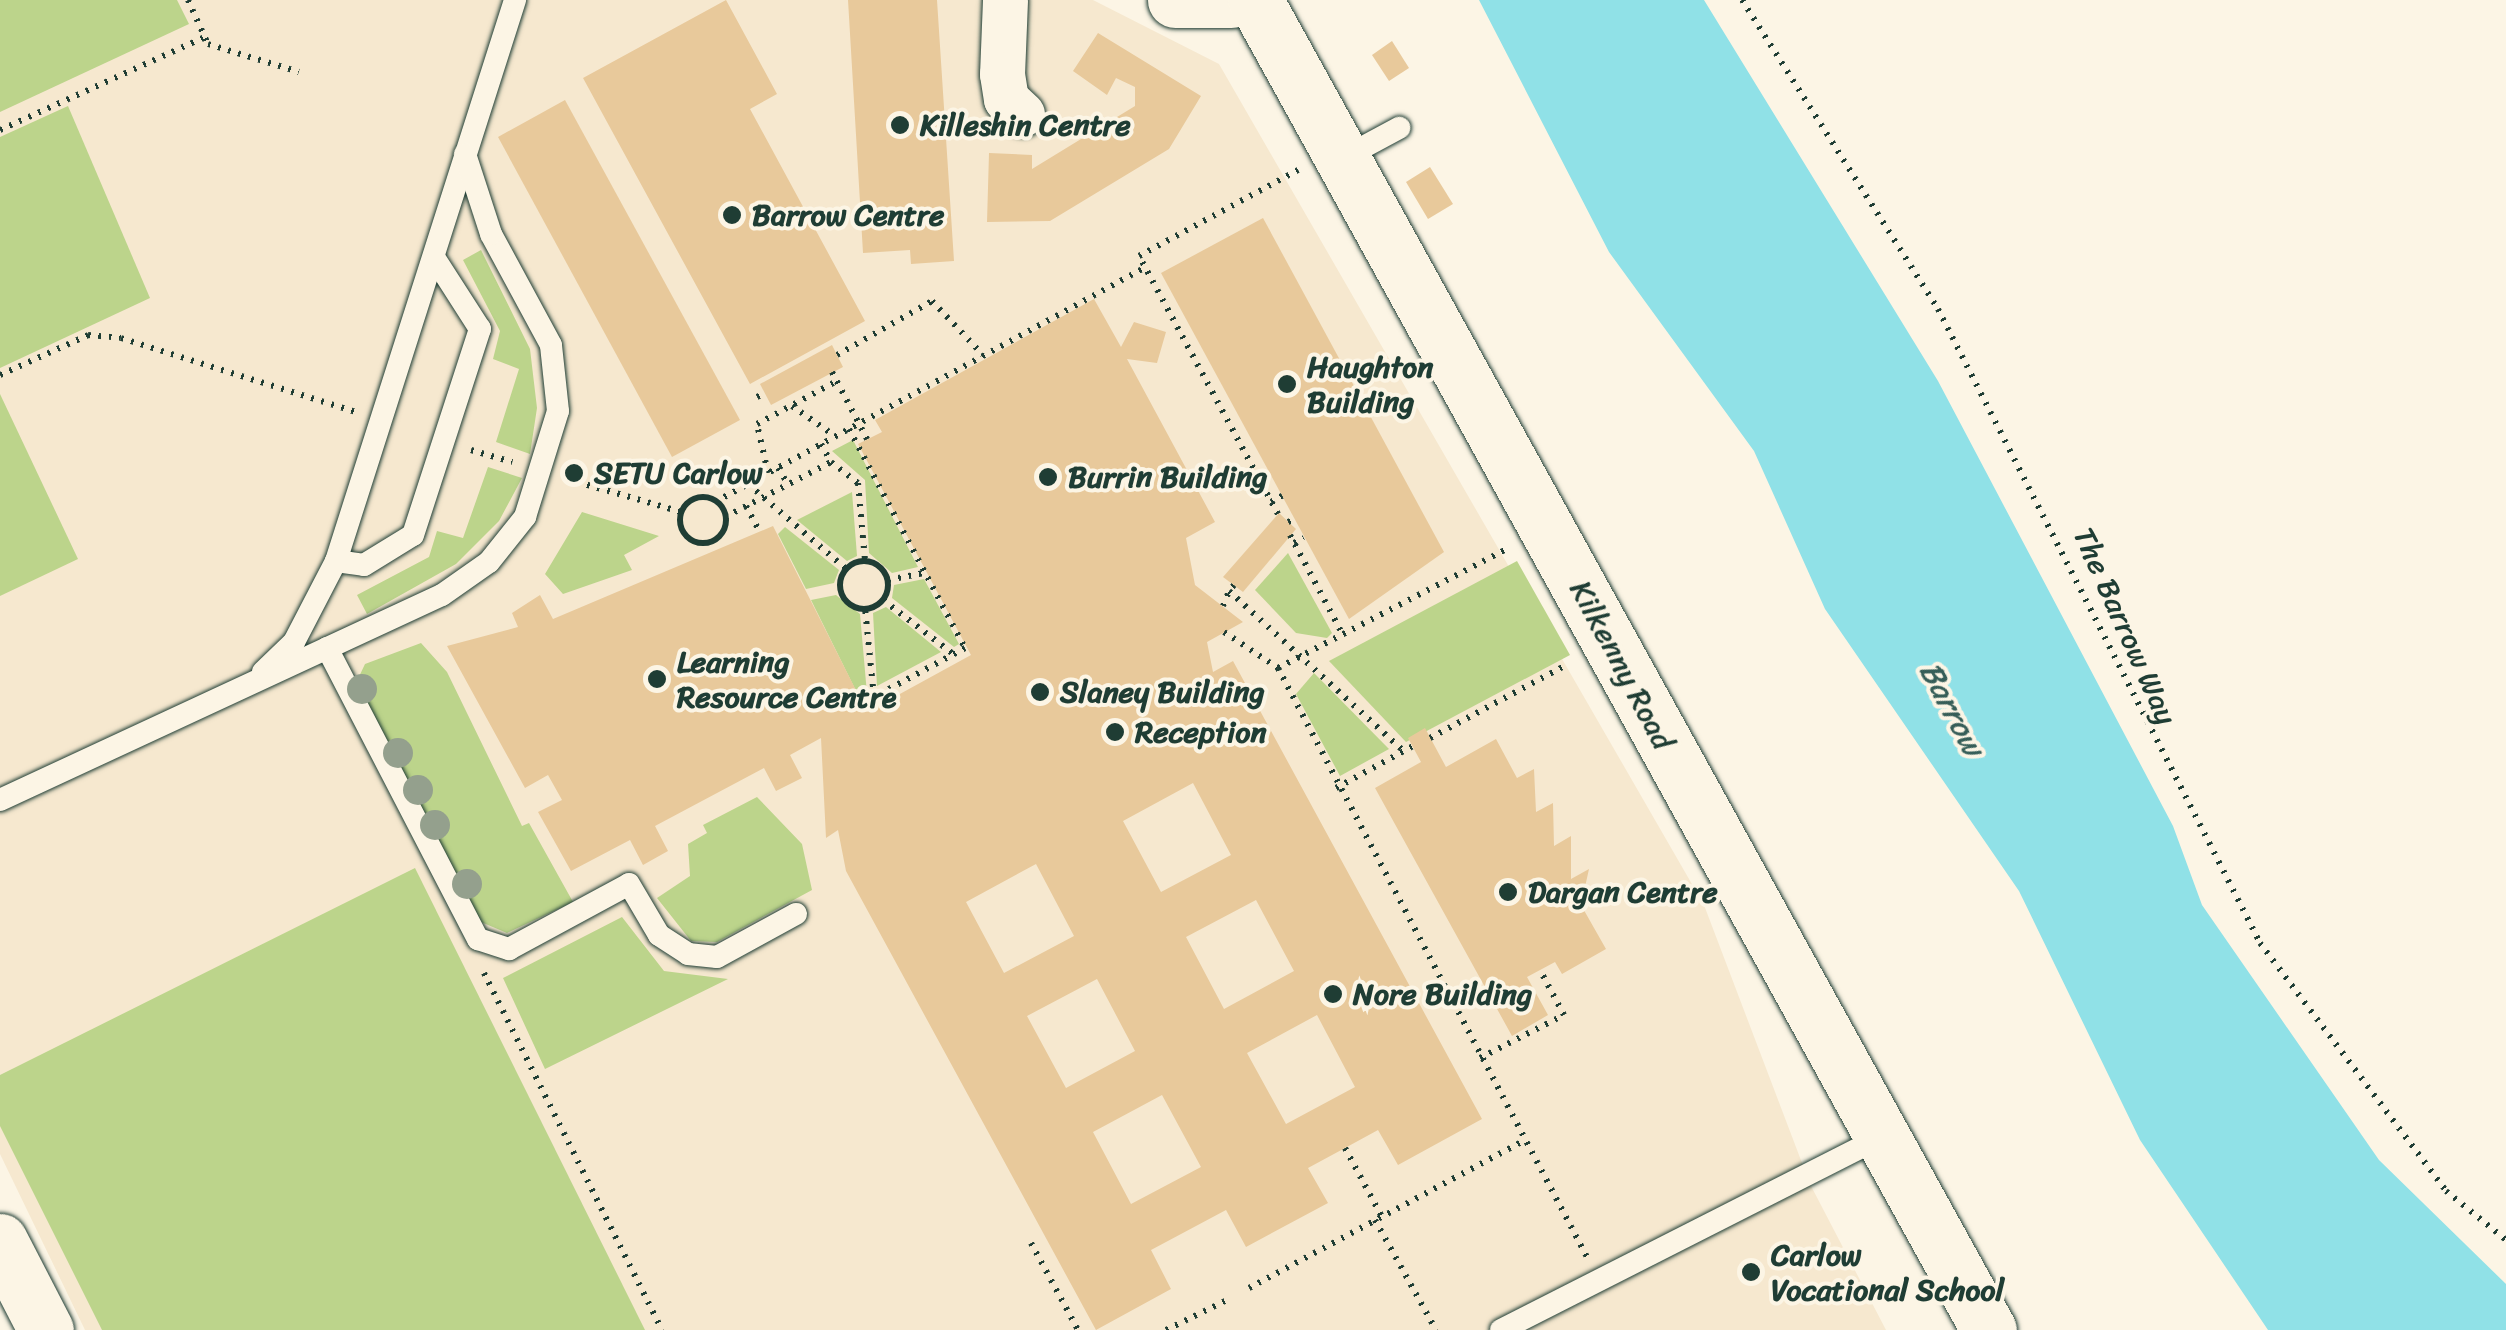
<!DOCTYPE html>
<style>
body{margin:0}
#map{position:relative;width:2506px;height:1330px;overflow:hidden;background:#fcf5e5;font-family:Sriracha,sans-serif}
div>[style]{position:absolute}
.built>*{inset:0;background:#f6e8cf}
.green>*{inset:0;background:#bcd48b}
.water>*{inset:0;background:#90e1e7}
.building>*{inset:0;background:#e8c99b}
.path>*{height:6px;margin-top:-3px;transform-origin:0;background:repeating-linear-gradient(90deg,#1f3d34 0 2.5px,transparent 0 10.5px)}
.path>.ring{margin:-3px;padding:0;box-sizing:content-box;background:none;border:6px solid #1f3d34;border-radius:50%}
.roads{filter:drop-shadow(0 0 2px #1f3d34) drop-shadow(0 0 2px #1f3d34)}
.lane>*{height:22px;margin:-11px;padding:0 11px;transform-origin:11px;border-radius:11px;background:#fcf5e5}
.street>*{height:45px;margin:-22.5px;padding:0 22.5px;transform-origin:22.5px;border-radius:22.5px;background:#fcf5e5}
.secondary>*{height:55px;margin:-27.5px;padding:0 27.5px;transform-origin:27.5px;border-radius:27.5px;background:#fcf5e5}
.trees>*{width:30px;height:30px;margin:-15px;border-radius:50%;background:#94a08d}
.dots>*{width:28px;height:28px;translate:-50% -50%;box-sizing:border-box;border:5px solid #fcf5e5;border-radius:50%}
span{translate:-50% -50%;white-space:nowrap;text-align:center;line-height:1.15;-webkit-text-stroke:8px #fcf5e5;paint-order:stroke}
.poi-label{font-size:30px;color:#1f3d34;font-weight:700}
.left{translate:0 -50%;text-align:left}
.street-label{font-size:30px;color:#1f3d34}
.water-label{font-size:32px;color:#365e58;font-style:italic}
</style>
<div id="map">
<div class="built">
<i style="clip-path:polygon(0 0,1093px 0,1219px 64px,1704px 905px,1810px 1184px,1886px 1330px,85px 1330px,0 1154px)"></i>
</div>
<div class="green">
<i style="clip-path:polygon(0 0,177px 0,189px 24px,0 112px)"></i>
<i style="clip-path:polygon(68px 106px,150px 298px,0 368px,0 137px)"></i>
<i style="clip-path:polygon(481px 250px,530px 349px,537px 408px,530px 454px,496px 442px,519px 369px,493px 359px,500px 331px,463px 260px)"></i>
<i style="clip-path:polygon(0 394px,78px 559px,0 596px)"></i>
<i style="clip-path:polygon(853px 440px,918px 567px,892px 573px,869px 553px,865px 480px,832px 451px)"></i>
<i style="clip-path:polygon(488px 467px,522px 478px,499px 521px,456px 564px,367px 614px,357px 595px,429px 557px,437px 531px,463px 538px)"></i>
<i style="clip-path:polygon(852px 492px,857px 556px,847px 561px,797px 520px)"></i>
<i style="clip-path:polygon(582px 512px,659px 536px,624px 555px,632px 570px,563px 594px,545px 574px)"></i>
<i style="clip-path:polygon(785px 527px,839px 570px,834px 583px,806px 589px,778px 534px)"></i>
<i style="clip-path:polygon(1288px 553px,1332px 633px,1327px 638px,1296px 633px,1255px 590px)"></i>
<i style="clip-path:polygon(1517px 561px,1570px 655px,1406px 742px,1329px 661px)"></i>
<i style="clip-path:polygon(924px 579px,959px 644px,954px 647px,892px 598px,894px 585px)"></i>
<i style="clip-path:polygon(836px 595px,860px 614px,867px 694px,859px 697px,811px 600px)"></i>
<i style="clip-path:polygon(886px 607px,941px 652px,877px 686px,873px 613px)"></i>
<i style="clip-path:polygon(421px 643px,447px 672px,522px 826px,529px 823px,573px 902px,507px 933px,481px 922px,356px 683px,365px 664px)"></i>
<i style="clip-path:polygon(1314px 673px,1389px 749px,1340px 776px,1296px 694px)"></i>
<i style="clip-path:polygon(757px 797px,802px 844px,812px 890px,717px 942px,691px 941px,657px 898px,690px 876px,688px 844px,707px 833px,703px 825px)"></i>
<i style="clip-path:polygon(415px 868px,645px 1330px,102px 1330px,0 1126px,0 1075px)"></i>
<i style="clip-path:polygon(622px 917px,664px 971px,728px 979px,545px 1069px,503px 978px)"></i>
</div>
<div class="water">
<i style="clip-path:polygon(1479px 0,1704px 0,1938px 381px,2173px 826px,2202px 905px,2379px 1160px,2506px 1284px,2506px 1330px,2268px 1330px,2140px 1140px,2019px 891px,1825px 609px,1754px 451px,1609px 252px)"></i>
</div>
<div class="building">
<i style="clip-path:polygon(726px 0,777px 94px,750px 109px,865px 321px,750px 384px,583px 78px)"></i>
<i style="clip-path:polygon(848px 0,937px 0,954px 261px,911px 264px,910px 250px,863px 253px)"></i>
<i style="clip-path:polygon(1098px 33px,1201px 96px,1169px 149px,1050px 221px,987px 222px,989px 153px,1032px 155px,1032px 169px,1135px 106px,1135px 87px,1116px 78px,1107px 95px,1073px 71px)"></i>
<i style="clip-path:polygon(1392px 41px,1409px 68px,1389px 81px,1372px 55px)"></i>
<i style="clip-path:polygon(565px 100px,740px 420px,672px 457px,498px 137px)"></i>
<i style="clip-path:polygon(1430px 167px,1453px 204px,1428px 219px,1406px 182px)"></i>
<i style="clip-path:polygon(1263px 218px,1444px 552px,1349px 619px,1161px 273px)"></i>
<i style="clip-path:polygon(evenodd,1094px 299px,1121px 347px,1134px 322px,1166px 332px,1157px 363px,1127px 359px,1215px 522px,1186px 538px,1195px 585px,1243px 622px,1207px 642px,1213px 672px,1233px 661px,1482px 1119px,1398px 1165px,1378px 1130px,1345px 1148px,1308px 1168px,1328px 1203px,1246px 1247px,1226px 1210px,1151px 1250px,1171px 1289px,1096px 1330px,846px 871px,838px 830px,826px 838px,821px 738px,790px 755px,802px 778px,776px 791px,764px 768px,655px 826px,668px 851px,643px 865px,630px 840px,571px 871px,538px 812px,562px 800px,548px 775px,525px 788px,447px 646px,518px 627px,512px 613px,540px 595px,553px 619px,773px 526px,867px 712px,971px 655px,858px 444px,882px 432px,875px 420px,1094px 299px,1193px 783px,1231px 855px,1161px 892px,1123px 821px,1193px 783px,1094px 299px,1036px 864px,1074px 936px,1004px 973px,966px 902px,1036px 864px,1094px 299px,1256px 900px,1294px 971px,1224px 1009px,1186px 937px,1256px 900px,1094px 299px,1097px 979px,1135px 1051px,1066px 1088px,1027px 1016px,1097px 979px,1094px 299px,1317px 1015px,1355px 1087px,1286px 1124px,1247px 1053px,1317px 1015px,1094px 299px,1162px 1095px,1201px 1167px,1131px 1204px,1093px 1132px,1162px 1095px)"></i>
<i style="clip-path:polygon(832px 345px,843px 367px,771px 405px,760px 384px)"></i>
<i style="clip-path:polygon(1279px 513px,1296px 529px,1243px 592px,1223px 577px)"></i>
<i style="clip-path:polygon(1425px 728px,1446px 767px,1496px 739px,1517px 778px,1534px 769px,1536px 812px,1553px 803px,1554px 846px,1571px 836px,1571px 879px,1589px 869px,1581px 905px,1606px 949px,1562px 974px,1555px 962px,1527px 977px,1548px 1015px,1512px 1036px,1375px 788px,1421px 762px,1408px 738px)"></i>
</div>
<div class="path">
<i style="left:188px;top:0;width:48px;rotate:65.6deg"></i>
<i style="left:208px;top:44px;width:95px;rotate:17.1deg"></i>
<i style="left:1742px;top:0;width:366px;rotate:57.6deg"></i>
<i style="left:1938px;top:309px;width:711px;rotate:63.07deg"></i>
<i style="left:2260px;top:943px;width:310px;rotate:53.1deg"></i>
<i style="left:2446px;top:1191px;width:77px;rotate:39.2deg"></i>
<i style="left:0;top:130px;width:225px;rotate:-24.4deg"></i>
<i style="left:837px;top:355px;width:109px;rotate:-29.6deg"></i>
<i style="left:932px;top:301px;width:74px;rotate:46.6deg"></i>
<i style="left:832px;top:372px;width:76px;rotate:62.4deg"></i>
<i style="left:0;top:375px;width:97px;rotate:-24.4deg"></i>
<i style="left:88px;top:335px;width:33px;rotate:5deg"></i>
<i style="left:121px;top:338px;width:245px;rotate:17.5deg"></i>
<i style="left:757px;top:397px;width:9px;rotate:-27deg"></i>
<i style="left:792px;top:406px;width:52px;rotate:34.9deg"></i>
<i style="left:849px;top:429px;width:248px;rotate:62.1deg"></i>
<i style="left:965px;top:648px;width:103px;rotate:151.7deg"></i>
<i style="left:874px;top:697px;width:88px;rotate:-95.8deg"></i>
<i style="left:821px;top:444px;width:21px;rotate:61deg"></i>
<i style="left:471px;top:450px;width:43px;rotate:16.3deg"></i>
<i style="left:778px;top:468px;width:19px;rotate:58deg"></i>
<i style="left:768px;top:473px;width:50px;rotate:-102.7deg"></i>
<i style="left:757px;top:424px;width:91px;rotate:-28.3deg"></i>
<i style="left:567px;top:479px;width:119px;rotate:16.1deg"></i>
<i style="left:748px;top:484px;width:130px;rotate:40.9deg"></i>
<i class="ring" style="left:680px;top:497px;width:40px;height:40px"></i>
<i style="left:715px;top:502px;width:491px;rotate:-28.6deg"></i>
<i style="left:1271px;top:502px;width:13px;rotate:-29deg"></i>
<i style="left:746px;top:506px;width:30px;rotate:62deg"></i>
<i style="left:1278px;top:514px;width:293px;rotate:-118.3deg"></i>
<i style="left:1139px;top:256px;width:181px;rotate:-28.4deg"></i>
<i style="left:725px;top:517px;width:119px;rotate:-27.4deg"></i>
<i style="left:831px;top:462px;width:34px;rotate:38deg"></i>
<i style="left:858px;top:483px;width:77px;rotate:84.8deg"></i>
<i style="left:1288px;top:522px;width:8px;rotate:-23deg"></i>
<i style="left:1290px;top:535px;width:113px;rotate:62.1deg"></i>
<i style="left:1294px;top:543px;width:11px;rotate:-27deg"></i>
<i class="ring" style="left:840px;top:561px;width:42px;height:42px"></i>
<i style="left:888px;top:580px;width:38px;rotate:-11deg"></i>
<i style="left:1234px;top:585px;width:8px;rotate:130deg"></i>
<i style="left:1229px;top:591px;width:239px;rotate:42.5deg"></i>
<i style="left:883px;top:600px;width:88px;rotate:37.6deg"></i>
<i style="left:1223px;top:606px;width:16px;rotate:-68deg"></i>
<i style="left:1224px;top:632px;width:65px;rotate:33.7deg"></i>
<i style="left:1278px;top:668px;width:665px;rotate:62.32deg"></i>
<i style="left:1278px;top:668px;width:258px;rotate:-27.5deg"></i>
<i style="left:1430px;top:738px;width:157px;rotate:-28.2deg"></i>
<i style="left:1336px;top:788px;width:88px;rotate:-28.6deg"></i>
<i style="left:484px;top:973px;width:399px;rotate:63.5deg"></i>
<i style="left:1480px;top:1058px;width:94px;rotate:-27.1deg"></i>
<i style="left:1564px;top:1015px;width:51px;rotate:-118.1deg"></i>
<i style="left:1345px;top:1148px;width:78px;rotate:61.8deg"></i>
<i style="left:1375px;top:1220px;width:126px;rotate:61deg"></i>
<i style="left:1031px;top:1243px;width:99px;rotate:61.6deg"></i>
<i style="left:1249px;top:1288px;width:313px;rotate:-28.2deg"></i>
<i style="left:1166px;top:1330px;width:66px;rotate:-26.2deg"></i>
</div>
<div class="roads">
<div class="lane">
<i style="left:1343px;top:158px;width:64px;rotate:-28.2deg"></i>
<i style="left:336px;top:561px;width:28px;rotate:8deg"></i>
<i style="left:364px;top:565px;width:57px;rotate:-31.5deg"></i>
<i style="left:413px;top:535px;width:217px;rotate:-72deg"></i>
<i style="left:480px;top:329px;width:83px;rotate:-122.7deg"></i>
<i style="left:327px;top:648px;width:328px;rotate:62.6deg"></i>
<i style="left:478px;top:939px;width:33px;rotate:18deg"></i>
<i style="left:509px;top:949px;width:136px;rotate:-28.4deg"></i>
<i style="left:629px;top:884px;width:59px;rotate:59.5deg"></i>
<i style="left:659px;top:935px;width:35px;rotate:33deg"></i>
<i style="left:688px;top:954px;width:29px;rotate:6deg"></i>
<i style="left:717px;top:957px;width:90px;rotate:-28.6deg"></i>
<i style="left:263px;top:672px;width:43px;rotate:-44.1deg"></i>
<i style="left:294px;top:642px;width:91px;rotate:-62.6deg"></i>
<i style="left:336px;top:561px;width:589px;rotate:-72.3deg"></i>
<i style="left:0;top:800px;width:487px;rotate:-24.9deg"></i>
<i style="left:442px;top:595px;width:57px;rotate:-35.1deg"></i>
<i style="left:489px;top:562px;width:58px;rotate:-51.3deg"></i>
<i style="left:525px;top:517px;width:111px;rotate:-72.7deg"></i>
<i style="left:558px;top:411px;width:66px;rotate:-96.1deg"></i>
<i style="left:551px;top:345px;width:126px;rotate:-118.4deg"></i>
<i style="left:491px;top:234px;width:84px;rotate:-108deg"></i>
<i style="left:1501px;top:1330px;width:426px;rotate:-26.9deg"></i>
</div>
<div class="street">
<i style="left:1005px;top:0;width:74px;rotate:92.3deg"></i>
<i style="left:1002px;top:74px;width:25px;rotate:81deg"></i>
<i style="left:1006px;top:99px;width:22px;rotate:43deg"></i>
</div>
<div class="secondary">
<i style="left:1175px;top:0;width:56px"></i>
<i style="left:1255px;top:0;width:1519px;rotate:61.11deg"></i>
<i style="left:0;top:1241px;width:100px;rotate:62.7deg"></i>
</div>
</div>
<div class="trees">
<i style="left:362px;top:689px"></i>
<i style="left:398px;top:753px"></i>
<i style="left:418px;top:790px"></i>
<i style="left:435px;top:825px"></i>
<i style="left:467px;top:884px"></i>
</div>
<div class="dots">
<i style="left:900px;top:125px;background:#1f3d34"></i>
<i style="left:732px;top:215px;background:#1f3d34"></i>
<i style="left:1287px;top:384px;background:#1f3d34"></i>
<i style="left:574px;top:473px;background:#1f3d34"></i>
<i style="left:1048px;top:477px;background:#1f3d34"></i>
<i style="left:657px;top:679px;background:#1f3d34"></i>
<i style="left:1040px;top:692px;background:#1f3d34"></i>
<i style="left:1115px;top:732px;background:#1f3d34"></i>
<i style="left:1508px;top:892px;background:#1f3d34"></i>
<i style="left:1333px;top:994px;background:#1f3d34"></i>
<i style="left:1751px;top:1272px;background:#1f3d34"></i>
</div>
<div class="poi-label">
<span class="left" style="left:920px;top:125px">Killeshin Centre</span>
<span class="left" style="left:752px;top:215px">Barrow Centre</span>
<span class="left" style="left:1307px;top:384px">Haughton<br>Building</span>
<span class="left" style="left:594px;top:473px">SETU Carlow</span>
<span class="left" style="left:1068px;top:477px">Burrin Building</span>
<span class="left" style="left:677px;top:679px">Learning<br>Resource Centre</span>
<span class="left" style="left:1060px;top:692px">Slaney Building</span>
<span class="left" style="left:1135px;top:732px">Reception</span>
<span class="left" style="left:1528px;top:892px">Dargan Centre</span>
<span class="left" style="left:1353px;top:994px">Nore Building</span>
<span class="left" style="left:1771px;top:1272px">Carlow<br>Vocational School</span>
</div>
<div class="street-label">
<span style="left:2125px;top:626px;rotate:66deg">The Barrow Way</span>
<span style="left:1622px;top:665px;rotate:62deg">Kilkenny Road</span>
</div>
<div class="water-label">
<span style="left:1951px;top:709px;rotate:62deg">Barrow</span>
</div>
</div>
